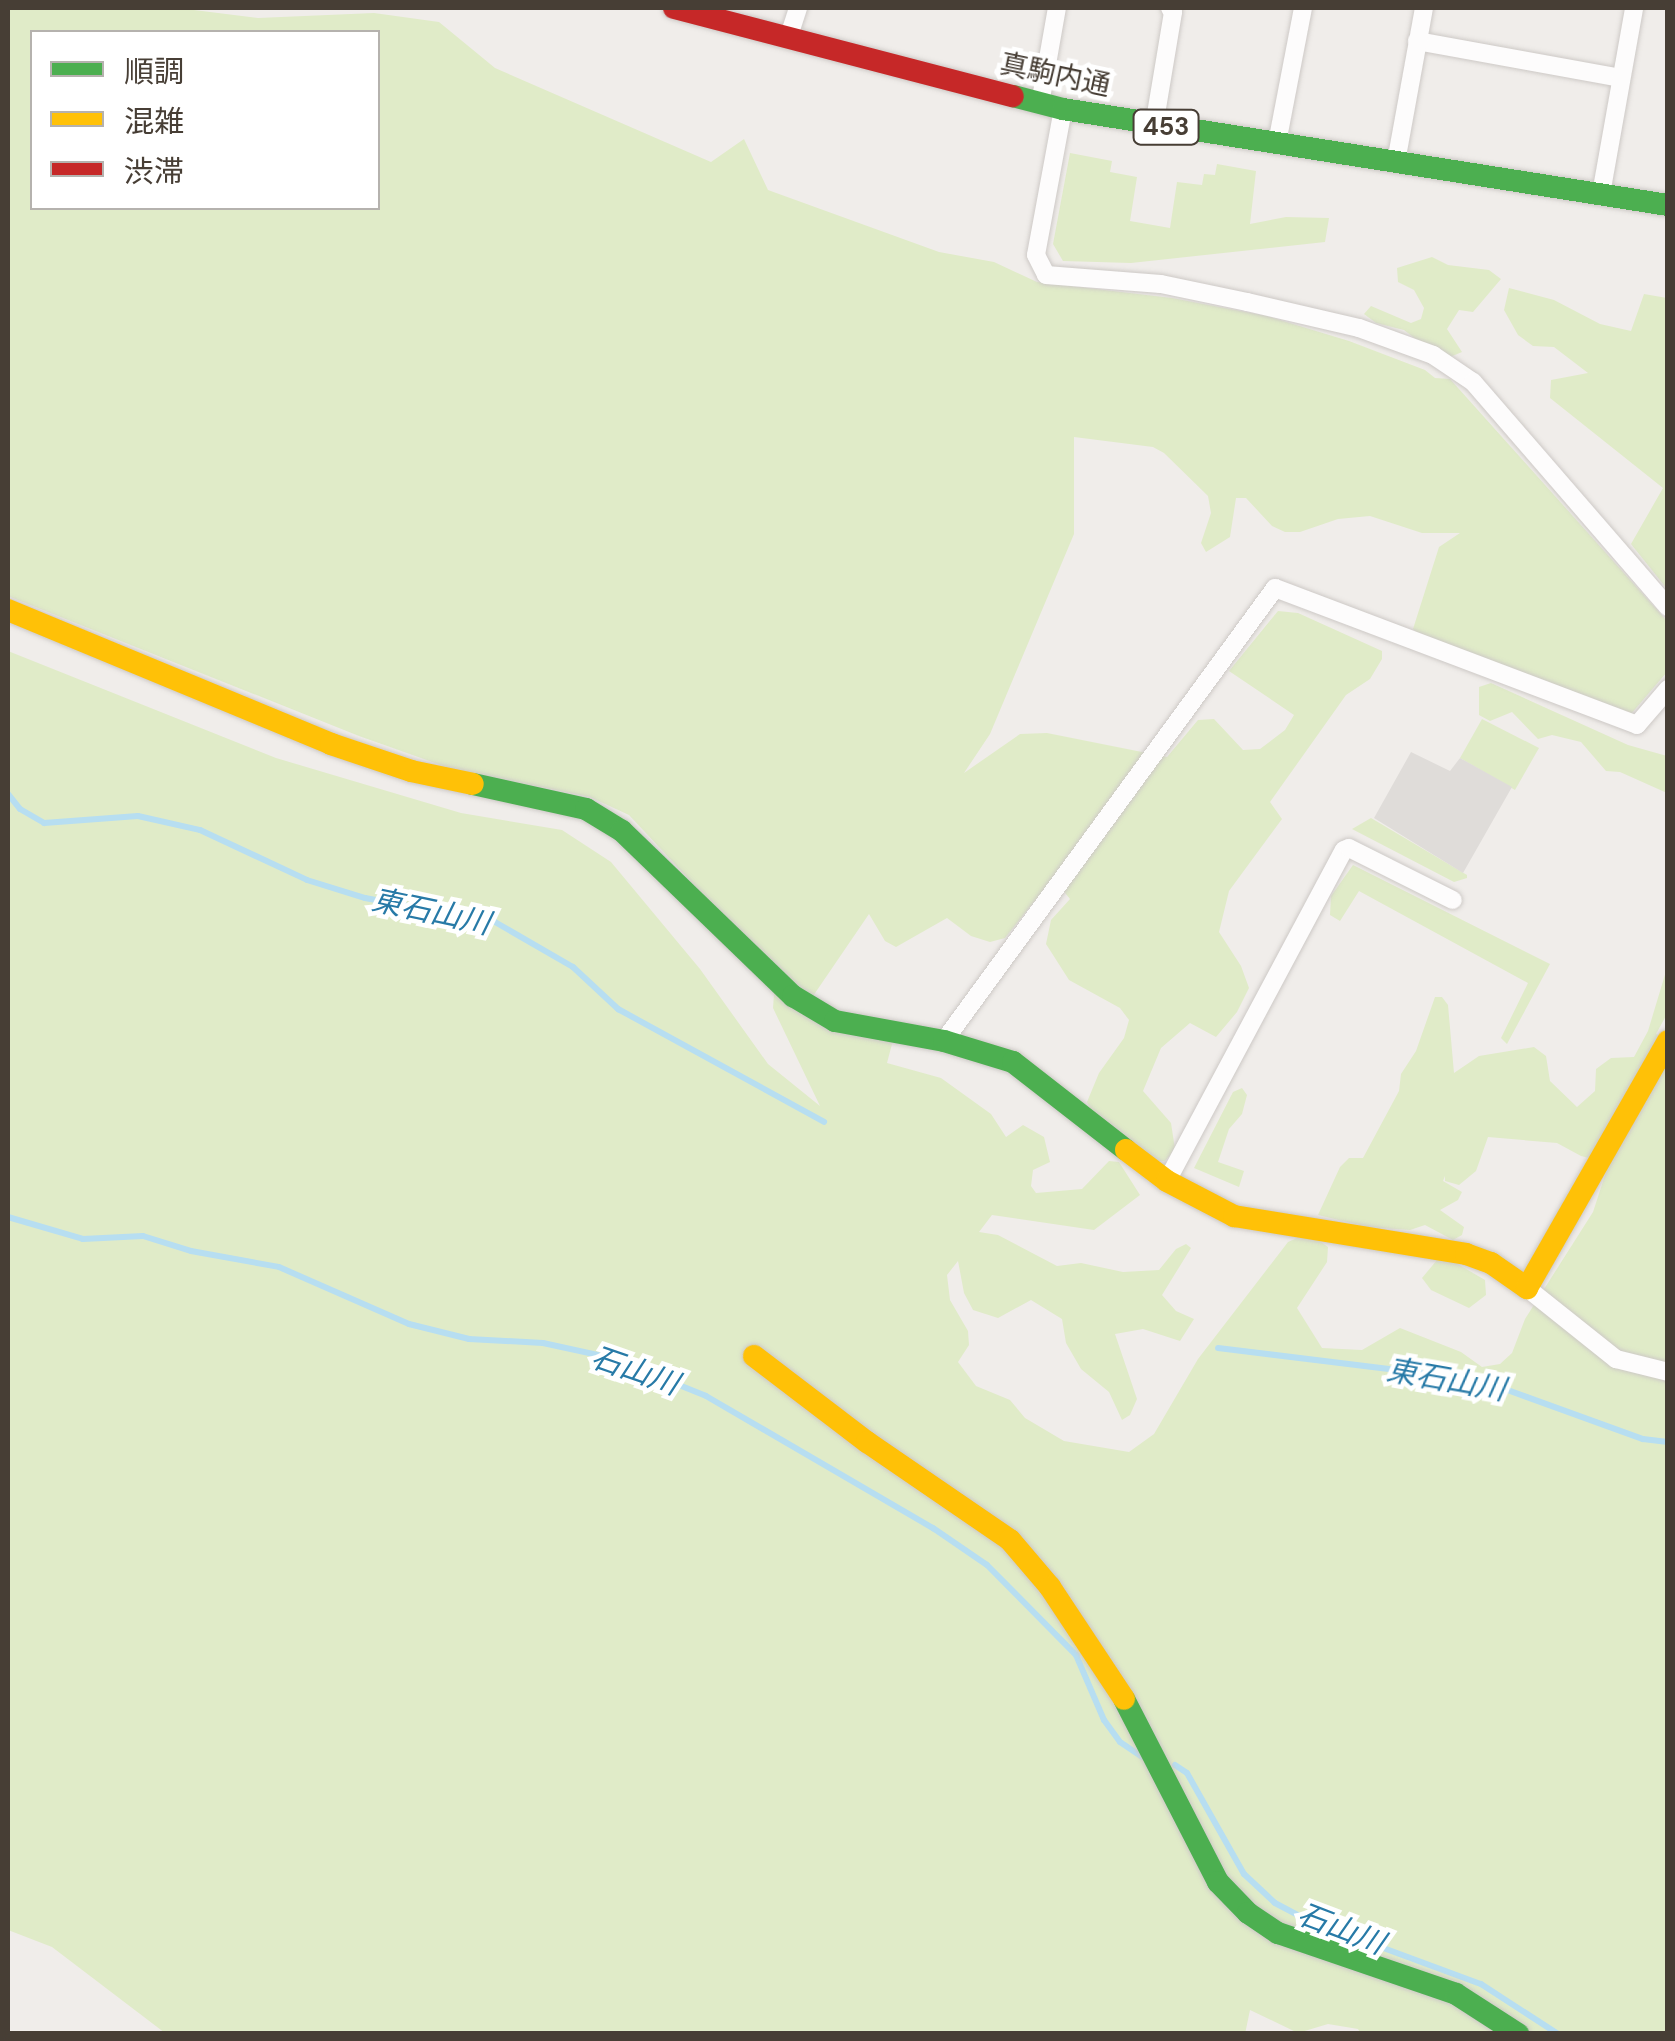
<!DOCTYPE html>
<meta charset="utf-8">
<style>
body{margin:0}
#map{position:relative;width:1675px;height:2041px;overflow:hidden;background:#f0edea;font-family:"DM Sans","Noto Sans JP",sans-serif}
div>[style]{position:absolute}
.green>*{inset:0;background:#e0ebc8}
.parking>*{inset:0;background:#dfdcd9}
.stream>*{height:6px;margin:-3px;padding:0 3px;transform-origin:3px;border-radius:3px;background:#b7def1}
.roads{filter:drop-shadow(0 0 2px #cdc9c6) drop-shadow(0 0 2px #cdc9c6)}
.street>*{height:18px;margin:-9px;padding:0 9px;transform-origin:9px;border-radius:9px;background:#fdfcfc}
.fast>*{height:22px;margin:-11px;padding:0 11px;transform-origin:11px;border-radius:11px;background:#4caf50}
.slow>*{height:22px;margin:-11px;padding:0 11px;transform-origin:11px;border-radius:11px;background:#ffc107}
.jam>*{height:22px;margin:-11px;padding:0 11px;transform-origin:11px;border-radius:11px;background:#c62828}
span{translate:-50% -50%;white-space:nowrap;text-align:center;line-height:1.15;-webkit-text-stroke:9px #fff;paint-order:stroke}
.shield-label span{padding:2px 8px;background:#fff;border:2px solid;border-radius:8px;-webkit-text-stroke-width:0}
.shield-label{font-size:25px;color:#473e35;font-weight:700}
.street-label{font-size:28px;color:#473e35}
.water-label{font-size:30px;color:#277aa7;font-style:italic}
.frame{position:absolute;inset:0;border:10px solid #473e35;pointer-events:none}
.legend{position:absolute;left:30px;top:30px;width:350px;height:180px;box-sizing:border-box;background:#fff;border:2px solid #b5b2ae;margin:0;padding:12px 18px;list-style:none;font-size:30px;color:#473e35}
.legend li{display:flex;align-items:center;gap:20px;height:50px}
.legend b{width:50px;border:2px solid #b5b2ae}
</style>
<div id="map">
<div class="green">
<i style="clip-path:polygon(evenodd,8px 8px,178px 8px,258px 18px,374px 13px,439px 22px,495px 68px,711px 162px,744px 139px,768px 190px,939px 252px,994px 262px,1037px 282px,1172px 298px,1267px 316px,1349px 341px,1425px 370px,1435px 378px,1450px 379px,1667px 621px,1667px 672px,1631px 714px,1418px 634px,1413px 629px,1439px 547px,1460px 533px,1422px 533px,1370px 516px,1338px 519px,1300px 532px,1285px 532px,1272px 526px,1246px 498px,1236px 498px,1230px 537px,1206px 552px,1201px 543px,1211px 513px,1208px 496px,1164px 453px,1153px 447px,1074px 437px,1074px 534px,990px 734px,964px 773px,1020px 734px,1047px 733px,1167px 757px,1198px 720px,1214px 719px,1243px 750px,1260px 749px,1285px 730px,1294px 715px,1229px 671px,1278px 611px,1298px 613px,1382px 651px,1382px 659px,1370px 679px,1346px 695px,1270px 802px,1282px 819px,1229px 891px,1219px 932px,1241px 966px,1249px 988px,1237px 1012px,1216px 1037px,1190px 1023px,1161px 1048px,1143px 1091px,1171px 1123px,1175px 1149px,1165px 1161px,1156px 1161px,1095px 1117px,1087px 1102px,1099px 1073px,1124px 1038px,1129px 1020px,1120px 1008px,1069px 980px,1046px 944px,1051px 920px,1070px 899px,1053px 878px,1005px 938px,990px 942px,971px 936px,947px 918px,896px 947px,885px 941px,869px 914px,811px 999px,791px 988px,629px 815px,590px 797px,452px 769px,359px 736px,8px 596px,8px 8px,32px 32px,378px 32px,378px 208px,32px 208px,32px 32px)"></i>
<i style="clip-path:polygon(1070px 153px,1112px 161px,1110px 172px,1137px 177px,1130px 221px,1170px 228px,1177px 182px,1202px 185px,1204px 174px,1215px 175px,1217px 164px,1256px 171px,1250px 224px,1286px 217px,1329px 218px,1325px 242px,1131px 263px,1063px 261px,1053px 244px)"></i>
<i style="clip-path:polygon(1432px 257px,1448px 265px,1489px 270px,1501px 279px,1473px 312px,1459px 310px,1447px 329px,1462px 352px,1450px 357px,1427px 348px,1404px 330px,1376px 323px,1364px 314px,1371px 306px,1411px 323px,1421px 319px,1424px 308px,1414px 290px,1398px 282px,1397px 268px)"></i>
<i style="clip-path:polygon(1509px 288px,1554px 300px,1600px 324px,1631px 331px,1644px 294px,1667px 298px,1667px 589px,1631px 544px,1663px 488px,1550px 398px,1551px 380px,1588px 373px,1554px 347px,1533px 346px,1518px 335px,1504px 310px)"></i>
<i style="clip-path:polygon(8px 651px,276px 758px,461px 813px,562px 830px,611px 862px,700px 969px,768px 1064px,820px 1106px,773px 1008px,774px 994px,781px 991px,883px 1035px,892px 1044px,887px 1063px,941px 1078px,991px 1114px,1006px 1137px,1023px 1125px,1044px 1137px,1050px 1162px,1033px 1170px,1031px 1186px,1036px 1193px,1082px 1189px,1109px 1161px,1119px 1162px,1140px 1195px,1094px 1230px,992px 1215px,979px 1232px,998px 1235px,1057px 1266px,1081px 1263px,1123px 1272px,1159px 1270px,1176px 1249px,1186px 1244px,1191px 1248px,1162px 1295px,1176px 1311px,1194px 1319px,1180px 1341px,1143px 1329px,1115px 1334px,1137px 1399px,1130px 1415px,1122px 1420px,1109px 1392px,1081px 1369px,1066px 1343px,1062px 1319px,1031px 1300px,998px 1318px,973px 1310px,964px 1293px,958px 1261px,947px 1275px,950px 1300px,968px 1331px,969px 1345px,958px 1362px,976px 1386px,1010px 1400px,1025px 1418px,1064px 1441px,1129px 1452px,1154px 1434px,1198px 1359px,1288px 1242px,1297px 1238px,1314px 1237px,1328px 1247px,1327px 1262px,1297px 1308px,1322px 1348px,1362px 1350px,1400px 1328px,1461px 1352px,1482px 1367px,1500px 1364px,1512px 1353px,1525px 1319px,1593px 1212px,1609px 1163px,1581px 1156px,1557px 1143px,1488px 1137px,1476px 1171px,1459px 1185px,1445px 1181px,1445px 1176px,1443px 1181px,1462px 1192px,1458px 1200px,1440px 1210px,1464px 1227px,1462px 1235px,1453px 1240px,1425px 1225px,1410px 1230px,1368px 1227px,1318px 1215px,1340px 1167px,1349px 1158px,1363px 1158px,1399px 1091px,1401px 1074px,1416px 1051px,1435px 997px,1442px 997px,1448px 1005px,1454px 1073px,1479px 1056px,1534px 1047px,1546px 1056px,1550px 1081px,1577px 1107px,1595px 1091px,1596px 1069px,1611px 1058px,1634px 1057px,1648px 1031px,1667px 968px,1667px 1014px,1656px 1034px,1668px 1038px,1667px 2033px,1361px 2034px,1358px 2029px,1328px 2024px,1298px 2033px,1250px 2010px,1245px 2034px,165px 2033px,52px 1947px,8px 1930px)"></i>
<i style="clip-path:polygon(1491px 683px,1628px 745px,1667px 756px,1667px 793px,1620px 772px,1606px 771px,1581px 742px,1552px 735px,1538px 739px,1512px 712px,1490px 721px,1479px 715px,1479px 687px)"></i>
<i style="clip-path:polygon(1482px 719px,1539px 748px,1515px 790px,1460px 758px)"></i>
<i style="clip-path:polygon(1371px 818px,1467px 875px,1467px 878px,1454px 882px,1352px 829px)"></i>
<i style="clip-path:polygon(1353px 865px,1550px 964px,1507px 1044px,1501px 1038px,1528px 983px,1359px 891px,1340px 921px,1330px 915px,1331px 896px)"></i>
<i style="clip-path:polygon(1242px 1088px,1247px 1095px,1242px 1114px,1229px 1129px,1218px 1162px,1244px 1171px,1239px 1187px,1194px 1168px,1233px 1092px)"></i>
<i style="clip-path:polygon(1437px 1260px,1456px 1263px,1485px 1280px,1486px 1295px,1469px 1308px,1431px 1290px,1422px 1278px)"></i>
</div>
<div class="parking">
<i style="clip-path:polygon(1411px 752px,1450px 771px,1460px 758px,1512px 787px,1463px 873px,1374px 818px)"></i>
</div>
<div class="stream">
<i style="left:8px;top:794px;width:19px;rotate:51deg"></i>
<i style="left:20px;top:809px;width:28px;rotate:30deg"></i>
<i style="left:44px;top:823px;width:94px;rotate:-4.3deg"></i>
<i style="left:138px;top:816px;width:64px;rotate:12.7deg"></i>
<i style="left:200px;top:830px;width:118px;rotate:25deg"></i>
<i style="left:307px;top:880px;width:61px;rotate:17.2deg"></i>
<i style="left:365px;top:898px;width:132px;rotate:10.5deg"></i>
<i style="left:495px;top:922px;width:90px;rotate:30deg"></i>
<i style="left:573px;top:967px;width:62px;rotate:43deg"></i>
<i style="left:618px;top:1009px;width:235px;rotate:28.7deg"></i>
<i style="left:8px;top:1217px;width:78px;rotate:16.3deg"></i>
<i style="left:83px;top:1239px;width:60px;rotate:-2.9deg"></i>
<i style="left:143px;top:1236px;width:50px;rotate:17.4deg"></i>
<i style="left:191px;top:1251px;width:89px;rotate:10.3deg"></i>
<i style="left:279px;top:1267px;width:142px;rotate:23.7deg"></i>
<i style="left:409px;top:1324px;width:62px;rotate:14deg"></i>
<i style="left:469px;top:1339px;width:74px;rotate:3.1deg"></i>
<i style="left:543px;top:1343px;width:71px;rotate:12.3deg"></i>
<i style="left:612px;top:1358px;width:101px;rotate:22deg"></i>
<i style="left:706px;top:1396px;width:263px;rotate:30.2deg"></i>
<i style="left:933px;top:1528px;width:65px;rotate:34.4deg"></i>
<i style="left:987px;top:1565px;width:127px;rotate:45.3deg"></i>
<i style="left:1076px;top:1655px;width:71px;rotate:66.7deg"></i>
<i style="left:1104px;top:1720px;width:27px;rotate:54deg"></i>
<i style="left:1120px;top:1742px;width:27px;rotate:34deg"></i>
<i style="left:1218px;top:1348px;width:205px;rotate:7deg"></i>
<i style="left:1421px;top:1373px;width:52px;rotate:18.1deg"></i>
<i style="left:1470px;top:1389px;width:32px;rotate:-2deg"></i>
<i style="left:1502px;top:1388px;width:150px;rotate:19.9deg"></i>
<i style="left:1643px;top:1439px;width:25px;rotate:7deg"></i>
<i style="left:1175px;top:1765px;width:14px;rotate:34deg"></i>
<i style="left:1187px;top:1773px;width:116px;rotate:60.6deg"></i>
<i style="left:1244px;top:1874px;width:42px;rotate:43.1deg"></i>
<i style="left:1275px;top:1903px;width:34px;rotate:28deg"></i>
<i style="left:1305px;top:1919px;width:188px;rotate:20.3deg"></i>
<i style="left:1481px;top:1984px;width:92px;rotate:33deg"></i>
</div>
<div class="roads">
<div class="street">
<i style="left:788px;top:39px;width:33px;rotate:-72deg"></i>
<i style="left:1417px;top:41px;width:206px;rotate:10.3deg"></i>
<i style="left:1040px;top:104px;width:97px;rotate:-80deg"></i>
<i style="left:1063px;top:109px;width:148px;rotate:100.5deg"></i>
<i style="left:1036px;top:255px;width:22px;rotate:63deg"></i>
<i style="left:1046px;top:275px;width:115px;rotate:4.5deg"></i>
<i style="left:1161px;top:284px;width:88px;rotate:11.8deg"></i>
<i style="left:1247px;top:302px;width:115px;rotate:13.1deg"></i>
<i style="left:1359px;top:328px;width:79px;rotate:20deg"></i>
<i style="left:1433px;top:355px;width:48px;rotate:34deg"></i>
<i style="left:1473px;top:382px;width:298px;rotate:49.1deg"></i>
<i style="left:1154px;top:126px;width:116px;rotate:-80.5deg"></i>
<i style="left:1173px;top:12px;width:5px;rotate:-127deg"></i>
<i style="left:1277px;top:143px;width:137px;rotate:-79.1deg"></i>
<i style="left:1396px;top:162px;width:157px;rotate:-79.7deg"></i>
<i style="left:1601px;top:194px;width:189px;rotate:-79.9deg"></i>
<i style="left:944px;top:1041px;width:561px;rotate:-53.84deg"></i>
<i style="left:1275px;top:588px;width:387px;rotate:20.7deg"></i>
<i style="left:1637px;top:725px;width:48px;rotate:-49.3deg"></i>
<i style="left:1167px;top:1181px;width:375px;rotate:-61.9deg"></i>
<i style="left:1344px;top:850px;width:5px;rotate:-22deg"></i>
<i style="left:1349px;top:848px;width:116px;rotate:26.6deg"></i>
<i style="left:1527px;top:1288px;width:114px;rotate:38.6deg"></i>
<i style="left:1616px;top:1359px;width:54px;rotate:14deg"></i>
</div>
<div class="fast">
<i style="left:1013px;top:96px;width:52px;rotate:14.6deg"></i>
<i style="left:1063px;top:109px;width:613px;rotate:9.02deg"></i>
<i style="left:473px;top:784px;width:116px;rotate:12.5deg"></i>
<i style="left:586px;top:809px;width:42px;rotate:31.4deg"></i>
<i style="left:622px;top:831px;width:238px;rotate:44deg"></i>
<i style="left:793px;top:996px;width:49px;rotate:30.8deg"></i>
<i style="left:835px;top:1021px;width:111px;rotate:10.4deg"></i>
<i style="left:944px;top:1041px;width:72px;rotate:16.9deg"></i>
<i style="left:1013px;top:1062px;width:143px;rotate:37.9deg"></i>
<i style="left:1124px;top:1699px;width:206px;rotate:62.8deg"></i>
<i style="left:1218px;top:1882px;width:43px;rotate:45.9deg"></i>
<i style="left:1248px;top:1913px;width:36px;rotate:34deg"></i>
<i style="left:1278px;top:1933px;width:188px;rotate:18.9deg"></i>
<i style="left:1456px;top:1994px;width:74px;rotate:32.8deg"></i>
</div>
<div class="slow">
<i style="left:8px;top:610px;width:350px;rotate:22.5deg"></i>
<i style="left:331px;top:744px;width:84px;rotate:18.6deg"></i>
<i style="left:411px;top:771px;width:63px;rotate:11.8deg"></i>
<i style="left:1126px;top:1150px;width:51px;rotate:37.1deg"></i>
<i style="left:1167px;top:1181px;width:76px;rotate:27.6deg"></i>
<i style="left:1234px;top:1216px;width:235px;rotate:9.3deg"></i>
<i style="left:1466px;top:1254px;width:27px;rotate:20deg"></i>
<i style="left:1491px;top:1263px;width:44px;rotate:34.8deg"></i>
<i style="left:1527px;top:1288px;width:284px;rotate:-60.3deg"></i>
<i style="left:754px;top:1356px;width:142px;rotate:37.3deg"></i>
<i style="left:867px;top:1442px;width:173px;rotate:34.4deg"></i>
<i style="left:1010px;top:1540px;width:62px;rotate:49.6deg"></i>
<i style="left:1050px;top:1587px;width:134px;rotate:56.5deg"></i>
</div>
<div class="jam">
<i style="left:674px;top:8px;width:350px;rotate:14.6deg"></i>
</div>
</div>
<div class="shield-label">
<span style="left:1166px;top:127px">453</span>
</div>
<div class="street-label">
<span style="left:1055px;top:75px;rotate:12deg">真駒内通</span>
</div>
<div class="water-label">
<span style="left:431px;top:912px;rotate:12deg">東石山川</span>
<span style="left:635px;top:1371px;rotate:19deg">石山川</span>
<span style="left:1446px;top:1380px;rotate:10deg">東石山川</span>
<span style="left:1341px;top:1929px;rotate:21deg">石山川</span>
</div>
<div class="frame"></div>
<ul class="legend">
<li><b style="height:12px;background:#4caf50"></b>順調</li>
<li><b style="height:12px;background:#ffc107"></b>混雑</li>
<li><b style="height:12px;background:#c62828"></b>渋滞</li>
</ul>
</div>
